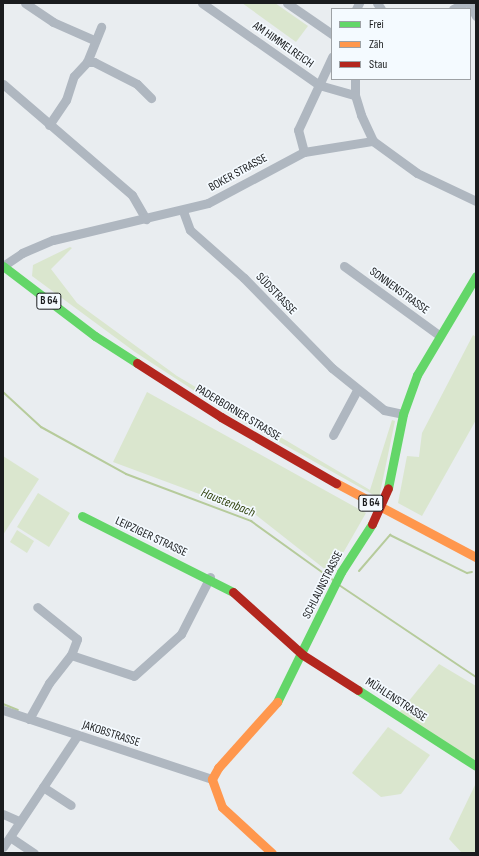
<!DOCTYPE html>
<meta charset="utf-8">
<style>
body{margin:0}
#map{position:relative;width:479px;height:856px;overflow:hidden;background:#e9edf0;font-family:"Sofia Sans Condensed",sans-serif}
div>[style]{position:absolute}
.green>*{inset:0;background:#dae6ce}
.stream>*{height:2px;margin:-1px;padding:0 1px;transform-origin:1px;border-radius:1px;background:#b6cb9b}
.street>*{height:9px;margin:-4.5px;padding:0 4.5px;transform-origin:4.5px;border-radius:4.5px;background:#afb7c0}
.fast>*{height:9px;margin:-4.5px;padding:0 4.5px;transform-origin:4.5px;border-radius:4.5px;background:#63d668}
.slow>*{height:9px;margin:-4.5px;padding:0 4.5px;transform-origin:4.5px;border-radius:4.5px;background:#ff974d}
.jam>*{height:9px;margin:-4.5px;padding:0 4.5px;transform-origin:4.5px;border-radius:4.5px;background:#b3261e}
.jam-bridge>*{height:9px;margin:-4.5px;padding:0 4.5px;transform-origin:4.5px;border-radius:4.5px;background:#b3261e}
span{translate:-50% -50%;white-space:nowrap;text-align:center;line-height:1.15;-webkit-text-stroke:3.5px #f4faff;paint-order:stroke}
.shield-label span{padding:1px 3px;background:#f4faff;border:1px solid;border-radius:3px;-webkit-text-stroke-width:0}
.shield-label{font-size:11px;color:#1a1c1e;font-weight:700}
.street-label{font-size:12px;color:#1a1c1e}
.water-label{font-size:13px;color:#344613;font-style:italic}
.frame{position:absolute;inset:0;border:4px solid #1a1c1e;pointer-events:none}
.legend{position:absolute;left:331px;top:8px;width:140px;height:72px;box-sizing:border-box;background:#f4faff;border:1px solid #9da1a5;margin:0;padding:5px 7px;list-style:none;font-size:12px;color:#1a1c1e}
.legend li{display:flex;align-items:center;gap:8px;height:20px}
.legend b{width:20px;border:1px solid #9da1a5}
</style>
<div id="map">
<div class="green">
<i style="clip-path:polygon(242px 3px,275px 3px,308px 26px,296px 42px)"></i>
<i style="clip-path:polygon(70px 247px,72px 248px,51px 269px,77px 303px,177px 376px,370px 490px,392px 420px,395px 421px,379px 498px,233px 416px,135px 352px,32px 276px,33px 265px)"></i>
<i style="clip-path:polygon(473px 335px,476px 337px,476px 420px,422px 516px,398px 503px,407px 456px,419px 457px,422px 433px)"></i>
<i style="clip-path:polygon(147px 392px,366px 513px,331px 574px,256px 515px,113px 462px)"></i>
<i style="clip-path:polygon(3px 456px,39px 479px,3px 535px)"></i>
<i style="clip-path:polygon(38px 493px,70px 513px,49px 547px,17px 527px)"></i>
<i style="clip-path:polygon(17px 530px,34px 541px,27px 553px,10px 542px)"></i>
<i style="clip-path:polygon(439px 664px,476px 686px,476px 761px,399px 713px)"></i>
<i style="clip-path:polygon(388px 727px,430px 755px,401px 794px,381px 797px,352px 773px)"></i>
<i style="clip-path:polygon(476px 783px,476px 853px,462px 853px,449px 839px)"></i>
</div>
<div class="stream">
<i style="left:3px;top:392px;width:52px;rotate:42.6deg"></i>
<i style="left:41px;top:427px;width:97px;rotate:28.9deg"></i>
<i style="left:126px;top:474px;width:134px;rotate:20.6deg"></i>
<i style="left:251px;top:521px;width:101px;rotate:35.7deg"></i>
<i style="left:359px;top:571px;width:48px;rotate:-49.3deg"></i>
<i style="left:390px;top:535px;width:86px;rotate:26.3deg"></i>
<i style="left:467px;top:573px;width:5px;rotate:-11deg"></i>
<i style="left:339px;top:585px;width:165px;rotate:33.9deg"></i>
<i style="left:3px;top:704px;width:16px;rotate:22deg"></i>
</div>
<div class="street">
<i style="left:25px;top:3px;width:34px;rotate:34deg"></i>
<i style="left:53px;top:22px;width:45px;rotate:23.7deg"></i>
<i style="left:202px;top:3px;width:143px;rotate:35deg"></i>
<i style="left:319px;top:85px;width:37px;rotate:16deg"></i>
<i style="left:287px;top:3px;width:55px;rotate:34.6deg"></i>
<i style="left:377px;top:3px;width:7px;rotate:56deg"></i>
<i style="left:469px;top:3px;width:15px;rotate:62deg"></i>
<i style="left:356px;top:9px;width:7px;rotate:-63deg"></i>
<i style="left:453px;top:9px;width:13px;rotate:-27deg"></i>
<i style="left:87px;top:62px;width:7px"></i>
<i style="left:94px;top:62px;width:48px;rotate:27.1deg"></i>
<i style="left:137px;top:84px;width:20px;rotate:45deg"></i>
<i style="left:355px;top:79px;width:16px;rotate:90deg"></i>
<i style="left:355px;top:95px;width:21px;rotate:73deg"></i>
<i style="left:361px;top:115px;width:29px;rotate:65deg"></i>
<i style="left:373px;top:141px;width:54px;rotate:36deg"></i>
<i style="left:417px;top:173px;width:65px;rotate:25.4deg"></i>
<i style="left:3px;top:84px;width:170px;rotate:40.7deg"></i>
<i style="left:132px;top:195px;width:28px;rotate:60deg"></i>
<i style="left:49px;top:125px;width:30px;rotate:-56deg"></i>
<i style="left:66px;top:100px;width:25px;rotate:-72deg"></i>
<i style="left:74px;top:76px;width:19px;rotate:-47deg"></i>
<i style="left:87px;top:62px;width:38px;rotate:-68deg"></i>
<i style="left:304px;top:152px;width:23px;rotate:-105deg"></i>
<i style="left:298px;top:130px;width:81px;rotate:-65deg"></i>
<i style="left:183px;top:211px;width:20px;rotate:70deg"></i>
<i style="left:190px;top:230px;width:72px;rotate:41.6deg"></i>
<i style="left:244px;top:278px;width:126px;rotate:45.6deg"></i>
<i style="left:332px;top:368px;width:67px;rotate:38.9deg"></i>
<i style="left:384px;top:410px;width:19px;rotate:12deg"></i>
<i style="left:3px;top:266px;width:23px;rotate:-34deg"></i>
<i style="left:22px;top:253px;width:34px;rotate:-23deg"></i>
<i style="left:53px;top:240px;width:159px;rotate:-13.4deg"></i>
<i style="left:208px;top:203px;width:109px;rotate:-28deg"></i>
<i style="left:304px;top:152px;width:70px;rotate:-9.1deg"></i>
<i style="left:344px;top:266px;width:117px;rotate:36deg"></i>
<i style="left:333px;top:435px;width:51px;rotate:-61.9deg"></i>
<i style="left:71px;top:655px;width:66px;rotate:18.4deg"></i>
<i style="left:134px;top:676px;width:63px;rotate:-41.8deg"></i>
<i style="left:181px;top:634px;width:64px;rotate:-63deg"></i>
<i style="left:3px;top:710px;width:220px;rotate:18.3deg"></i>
<i style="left:29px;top:719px;width:41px;rotate:-60.9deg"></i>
<i style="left:49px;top:683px;width:36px;rotate:-52deg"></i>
<i style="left:71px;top:655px;width:17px;rotate:-69deg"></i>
<i style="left:77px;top:639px;width:51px;rotate:-141.3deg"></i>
<i style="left:43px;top:787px;width:33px;rotate:33deg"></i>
<i style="left:3px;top:814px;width:17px;rotate:24deg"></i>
<i style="left:10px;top:837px;width:29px;rotate:34deg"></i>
<i style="left:3px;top:847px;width:133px;rotate:-56.3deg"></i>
</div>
<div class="fast">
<i style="left:3px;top:266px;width:116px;rotate:37.3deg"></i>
<i style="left:95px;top:336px;width:50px;rotate:32.7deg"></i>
<i style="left:388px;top:488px;width:76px;rotate:-78.5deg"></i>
<i style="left:403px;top:414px;width:41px;rotate:-70.3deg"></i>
<i style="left:417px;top:375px;width:115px;rotate:-59.2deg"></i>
<i style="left:82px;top:516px;width:169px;rotate:26.7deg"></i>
<i style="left:358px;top:690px;width:140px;rotate:32.8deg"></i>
<i style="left:277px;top:702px;width:145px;rotate:-63.8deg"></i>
<i style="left:341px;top:572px;width:57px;rotate:-57.1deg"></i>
</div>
<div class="slow">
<i style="left:336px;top:483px;width:158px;rotate:27.9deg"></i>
<i style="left:272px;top:853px;width:68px;rotate:-137.4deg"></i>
<i style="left:222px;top:807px;width:30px;rotate:-110deg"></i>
<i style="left:212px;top:779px;width:13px;rotate:-61deg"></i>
<i style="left:218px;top:768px;width:89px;rotate:-48.2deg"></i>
</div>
<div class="jam">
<i style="left:137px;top:363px;width:100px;rotate:32.7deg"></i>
<i style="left:221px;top:417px;width:133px;rotate:29.9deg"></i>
<i style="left:233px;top:592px;width:94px;rotate:42deg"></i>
<i style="left:303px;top:655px;width:65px;rotate:32.5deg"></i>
</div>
<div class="jam-bridge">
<i style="left:372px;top:524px;width:39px;rotate:-66deg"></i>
</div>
<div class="shield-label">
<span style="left:49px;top:301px">B 64</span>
<span style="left:371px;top:503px">B 64</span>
</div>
<div class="street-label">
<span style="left:283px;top:45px;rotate:35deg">AM HIMMELREICH</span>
<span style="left:238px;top:173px;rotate:-29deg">BOKER STRASSE</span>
<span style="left:399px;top:291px;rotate:36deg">SONNENSTRASSE</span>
<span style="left:276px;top:294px;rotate:46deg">SÜDSTRASSE</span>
<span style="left:238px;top:413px;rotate:31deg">PADERBORNER STRASSE</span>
<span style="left:151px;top:537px;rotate:25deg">LEIPZIGER STRASSE</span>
<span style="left:323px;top:585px;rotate:-63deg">SCHLAUNSTRASSE</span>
<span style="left:396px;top:700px;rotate:33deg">MÜHLENSTRASSE</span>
<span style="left:111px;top:734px;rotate:18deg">JAKOBSTRASSE</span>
</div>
<div class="water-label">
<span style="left:228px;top:503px;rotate:22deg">Haustenbach</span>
</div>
<div class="frame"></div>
<ul class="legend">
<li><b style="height:5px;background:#63d668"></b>Frei</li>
<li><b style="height:5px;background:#ff974d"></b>Zäh</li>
<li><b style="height:5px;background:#b3261e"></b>Stau</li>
</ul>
</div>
